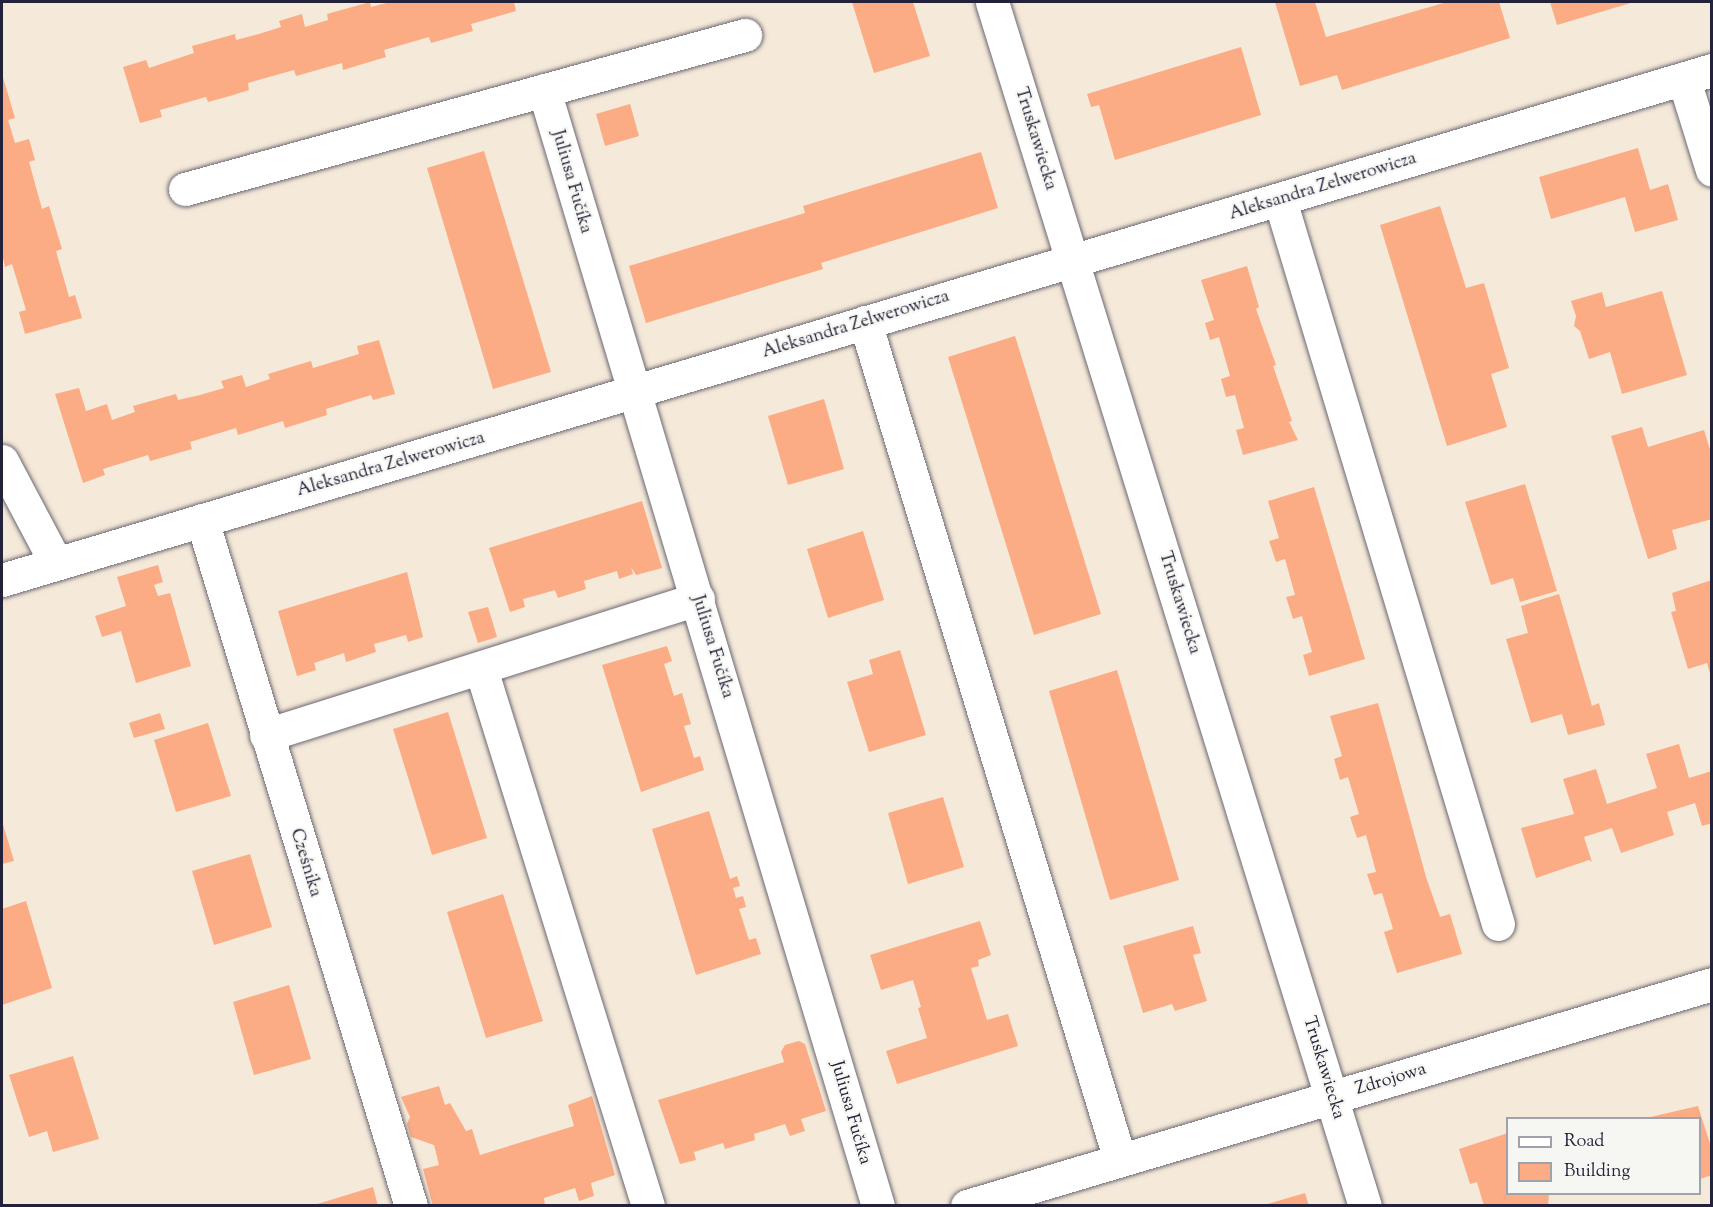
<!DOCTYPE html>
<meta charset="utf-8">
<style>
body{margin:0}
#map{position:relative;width:1713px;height:1207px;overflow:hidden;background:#f5e9d9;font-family:"Sorts Mill Goudy",serif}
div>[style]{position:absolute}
.building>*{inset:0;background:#fbac85}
.roads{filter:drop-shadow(0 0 2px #6c6872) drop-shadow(0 0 2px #6c6872)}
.minor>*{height:33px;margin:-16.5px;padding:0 16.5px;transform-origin:16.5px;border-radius:16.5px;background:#fff}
span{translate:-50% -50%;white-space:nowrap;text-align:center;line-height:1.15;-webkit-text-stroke:4.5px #f6f6f2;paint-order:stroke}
.street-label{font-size:18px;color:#22223b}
.frame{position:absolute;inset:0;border:3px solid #22223b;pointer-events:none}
.legend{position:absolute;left:1506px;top:1117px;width:195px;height:78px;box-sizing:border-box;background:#f6f6f2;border:2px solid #a1a1a9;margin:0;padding:8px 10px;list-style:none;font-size:18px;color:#22223b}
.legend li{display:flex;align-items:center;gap:12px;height:30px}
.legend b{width:30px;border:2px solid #a1a1a9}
</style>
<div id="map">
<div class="building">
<i style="clip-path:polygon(370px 2px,371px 7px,390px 2px,514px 2px,516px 11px,471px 24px,473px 31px,431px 43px,429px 37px,384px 50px,386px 57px,343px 70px,342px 63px,296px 76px,294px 70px,248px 83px,249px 90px,230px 96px,208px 102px,206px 97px,160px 110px,162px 117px,140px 123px,123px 67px,146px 60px,149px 68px,194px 53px,192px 46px,235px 34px,236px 40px,259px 34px,281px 27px,279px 21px,302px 14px,305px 27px,328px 20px,327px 14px)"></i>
<i style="clip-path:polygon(852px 2px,913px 2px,930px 56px,874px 73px)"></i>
<i style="clip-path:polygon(1275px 2px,1315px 2px,1326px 37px,1447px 2px,1499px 2px,1510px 38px,1342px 90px,1337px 75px,1300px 86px)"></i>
<i style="clip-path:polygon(1550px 2px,1634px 2px,1557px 25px)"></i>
<i style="clip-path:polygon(1241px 47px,1261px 115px,1115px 160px,1099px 105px,1091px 107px,1087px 94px)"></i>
<i style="clip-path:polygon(2px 74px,15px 118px,8px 120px,15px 143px,29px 139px,35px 160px,29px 162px,42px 209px,49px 206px,62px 249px,56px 251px,69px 297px,75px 295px,82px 318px,25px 334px,19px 312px,26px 310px,12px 264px,5px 267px,2px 253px)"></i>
<i style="clip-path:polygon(630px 104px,639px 136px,605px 146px,596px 114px)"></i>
<i style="clip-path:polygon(1638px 148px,1650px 190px,1668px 184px,1678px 220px,1635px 232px,1625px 197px,1551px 219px,1539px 177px)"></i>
<i style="clip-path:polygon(484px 151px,551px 372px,493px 389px,427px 168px)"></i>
<i style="clip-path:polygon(981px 152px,998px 208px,821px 263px,823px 269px,646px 323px,629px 266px,805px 213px,803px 206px)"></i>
<i style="clip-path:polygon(1440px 206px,1466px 288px,1484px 283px,1509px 368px,1491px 374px,1507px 427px,1447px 446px,1380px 225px)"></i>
<i style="clip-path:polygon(1247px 266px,1259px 307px,1256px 309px,1276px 365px,1273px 366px,1292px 421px,1289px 422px,1298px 440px,1243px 455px,1236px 430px,1244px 428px,1235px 395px,1226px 397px,1221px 379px,1230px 376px,1219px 337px,1210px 340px,1205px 323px,1214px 320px,1201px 280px)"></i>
<i style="clip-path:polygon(1662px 291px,1687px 375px,1622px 394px,1610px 352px,1589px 359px,1580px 331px,1574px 326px,1576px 316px,1571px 301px,1602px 292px,1606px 307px)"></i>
<i style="clip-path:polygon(1015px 336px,1101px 614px,1034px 635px,948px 357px)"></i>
<i style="clip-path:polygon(379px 340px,395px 394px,373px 400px,371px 395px,326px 409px,327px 415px,285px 428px,283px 421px,238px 435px,236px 428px,190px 442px,192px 449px,150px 461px,148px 455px,103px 469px,105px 475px,83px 483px,55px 394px,79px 388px,86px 411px,107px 404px,112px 420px,135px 412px,133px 406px,176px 394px,178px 400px,200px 395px,224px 388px,221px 381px,242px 375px,246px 387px,270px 379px,268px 374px,311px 361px,313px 368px,359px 354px,357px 346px)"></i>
<i style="clip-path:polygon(824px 399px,844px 469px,788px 485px,768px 416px)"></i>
<i style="clip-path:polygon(1642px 427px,1648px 447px,1704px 430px,1712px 456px,1712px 519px,1672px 530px,1677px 549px,1648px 559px,1611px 436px)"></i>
<i style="clip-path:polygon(1525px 484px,1557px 591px,1520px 602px,1513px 578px,1491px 585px,1465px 502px)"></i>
<i style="clip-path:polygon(1314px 487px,1365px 659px,1309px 676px,1303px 655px,1312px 652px,1302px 616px,1293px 619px,1286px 597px,1295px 595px,1285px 559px,1276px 562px,1269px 541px,1279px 538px,1268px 501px)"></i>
<i style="clip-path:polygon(642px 501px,662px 568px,636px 575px,631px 567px,633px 574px,619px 579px,617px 571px,584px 581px,586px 589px,558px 598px,555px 590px,538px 595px,523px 599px,525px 607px,510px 612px,489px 548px)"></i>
<i style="clip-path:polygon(863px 531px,884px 600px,828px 618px,807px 549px)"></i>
<i style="clip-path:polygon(158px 565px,163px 582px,154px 585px,158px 596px,170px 593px,191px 666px,136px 683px,121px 631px,102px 637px,95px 616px,126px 606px,117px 577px)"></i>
<i style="clip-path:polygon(407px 572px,423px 637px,408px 642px,406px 635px,374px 644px,376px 652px,346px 662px,344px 653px,314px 663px,316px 670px,297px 676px,278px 611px)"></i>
<i style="clip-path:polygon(1712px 580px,1712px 677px,1711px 677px,1707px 663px,1688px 669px,1671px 612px,1676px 611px,1672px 593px)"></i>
<i style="clip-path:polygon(1559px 594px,1592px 706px,1599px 703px,1605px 725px,1568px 735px,1562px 714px,1531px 723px,1506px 639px,1528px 633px,1521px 606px)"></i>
<i style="clip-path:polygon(488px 607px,497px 637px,478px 643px,468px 612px)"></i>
<i style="clip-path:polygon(667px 646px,672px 661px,664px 664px,674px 696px,682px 693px,691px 724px,684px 726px,694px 758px,700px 756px,704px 770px,641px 792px,602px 665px)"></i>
<i style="clip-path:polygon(900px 650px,926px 735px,869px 752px,847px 682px,873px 674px,869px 660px)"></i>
<i style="clip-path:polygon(1117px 670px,1179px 880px,1110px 900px,1049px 691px)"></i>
<i style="clip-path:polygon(1378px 703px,1426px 877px,1440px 917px,1450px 914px,1462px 954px,1397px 973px,1384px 932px,1393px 929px,1382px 893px,1374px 895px,1367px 874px,1376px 872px,1366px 835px,1357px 838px,1350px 817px,1359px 814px,1348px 777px,1340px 780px,1334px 759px,1342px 756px,1330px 716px)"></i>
<i style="clip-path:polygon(448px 712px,487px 838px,432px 855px,393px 729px)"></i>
<i style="clip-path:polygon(160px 713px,165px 729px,134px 738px,129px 723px)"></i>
<i style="clip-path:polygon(208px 723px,231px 796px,176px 812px,154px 740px)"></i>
<i style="clip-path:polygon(1679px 744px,1689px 778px,1712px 771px,1712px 823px,1702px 826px,1695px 803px,1667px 812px,1674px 835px,1621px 853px,1612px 828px,1584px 837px,1592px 862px,1589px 860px,1536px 878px,1521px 828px,1574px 814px,1563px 779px,1596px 769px,1607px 804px,1657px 788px,1646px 754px)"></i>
<i style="clip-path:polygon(943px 797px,964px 867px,908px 884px,888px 813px)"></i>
<i style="clip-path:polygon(709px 811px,730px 879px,737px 876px,740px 886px,733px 888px,736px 898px,743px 896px,746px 907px,739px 909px,749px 940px,756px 938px,761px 954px,696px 975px,652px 829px)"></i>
<i style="clip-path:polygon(2px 821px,14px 861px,2px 864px)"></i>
<i style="clip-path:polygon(250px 854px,272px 927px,214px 945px,192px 871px)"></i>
<i style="clip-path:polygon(503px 894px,543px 1021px,486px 1038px,447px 912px)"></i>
<i style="clip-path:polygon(26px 901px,52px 988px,2px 1005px,2px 909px)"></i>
<i style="clip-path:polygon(980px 921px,991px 955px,978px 960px,979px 966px,971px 968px,987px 1020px,1008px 1014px,1018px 1046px,897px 1084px,886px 1051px,927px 1038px,918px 1008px,921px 1007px,913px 980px,881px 990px,870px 955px)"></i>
<i style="clip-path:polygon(1193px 926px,1201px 953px,1193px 955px,1207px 1001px,1175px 1011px,1172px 1004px,1143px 1013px,1123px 946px)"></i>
<i style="clip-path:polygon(289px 985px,311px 1059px,254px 1075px,233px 1002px)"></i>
<i style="clip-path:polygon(799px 1041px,805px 1044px,826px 1111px,801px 1119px,805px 1131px,790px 1136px,785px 1124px,754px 1134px,755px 1140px,725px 1149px,723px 1143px,694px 1152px,696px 1160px,680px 1164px,658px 1100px,784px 1062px,781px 1052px,785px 1045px)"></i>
<i style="clip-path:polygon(73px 1056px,99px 1139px,53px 1152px,47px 1131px,29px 1137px,9px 1075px)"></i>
<i style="clip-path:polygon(439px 1086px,445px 1105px,450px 1103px,466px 1131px,472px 1129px,480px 1155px,574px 1126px,568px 1105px,592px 1096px,615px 1175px,591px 1183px,594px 1196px,579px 1201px,575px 1188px,544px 1198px,545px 1206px,433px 1206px,423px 1169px,439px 1165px,434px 1145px,411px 1137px,407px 1124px,410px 1117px,401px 1097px)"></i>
<i style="clip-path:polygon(1698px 1106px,1712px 1150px,1712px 1175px,1700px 1179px,1700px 1118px,1646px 1118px)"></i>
<i style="clip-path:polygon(1508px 1133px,1508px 1194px,1549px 1194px,1548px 1206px,1484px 1206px,1477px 1182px,1470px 1184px,1459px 1149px)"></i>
<i style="clip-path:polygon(373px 1187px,378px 1206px,314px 1206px,314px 1205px)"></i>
<i style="clip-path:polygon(1305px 1193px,1309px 1206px,1264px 1206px,1264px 1205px)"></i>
</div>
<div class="roads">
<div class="minor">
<i style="left:992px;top:2px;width:1260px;rotate:72.79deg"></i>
<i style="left:1684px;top:80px;width:94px;rotate:72.7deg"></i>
<i style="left:544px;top:90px;width:1165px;rotate:73.34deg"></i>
<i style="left:185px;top:189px;width:581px;rotate:-15.38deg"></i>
<i style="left:1280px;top:200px;width:756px;rotate:73.24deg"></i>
<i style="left:865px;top:322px;width:876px;rotate:73.08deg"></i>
<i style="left:2px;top:461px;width:115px;rotate:62.1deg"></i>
<i style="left:202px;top:520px;width:717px;rotate:73.06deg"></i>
<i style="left:2px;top:580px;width:1784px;rotate:-16.61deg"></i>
<i style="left:481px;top:669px;width:562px;rotate:72.72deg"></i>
<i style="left:266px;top:735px;width:453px;rotate:-17.5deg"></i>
<i style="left:967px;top:1206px;width:777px;rotate:-16.59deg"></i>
</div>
</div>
<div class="street-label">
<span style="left:1035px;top:139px;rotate:73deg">Truskawiecka</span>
<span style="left:571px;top:182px;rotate:74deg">Juliusa Fučíka</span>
<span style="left:1323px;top:187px;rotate:-17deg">Aleksandra Zelwerowicza</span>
<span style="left:856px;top:325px;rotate:-17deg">Aleksandra Zelwerowicza</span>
<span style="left:391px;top:465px;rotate:-16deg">Aleksandra Zelwerowicza</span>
<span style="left:1179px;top:603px;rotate:73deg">Truskawiecka</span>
<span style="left:712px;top:647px;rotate:73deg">Juliusa Fučíka</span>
<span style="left:305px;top:863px;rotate:73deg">Cześnika</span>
<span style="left:1323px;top:1068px;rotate:73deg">Truskawiecka</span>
<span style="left:1391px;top:1080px;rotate:-17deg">Zdrojowa</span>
<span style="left:850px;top:1113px;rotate:74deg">Juliusa Fučíka</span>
</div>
<div class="frame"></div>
<ul class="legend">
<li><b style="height:8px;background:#fff"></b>Road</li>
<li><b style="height:16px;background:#fbac85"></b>Building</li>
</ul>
</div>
